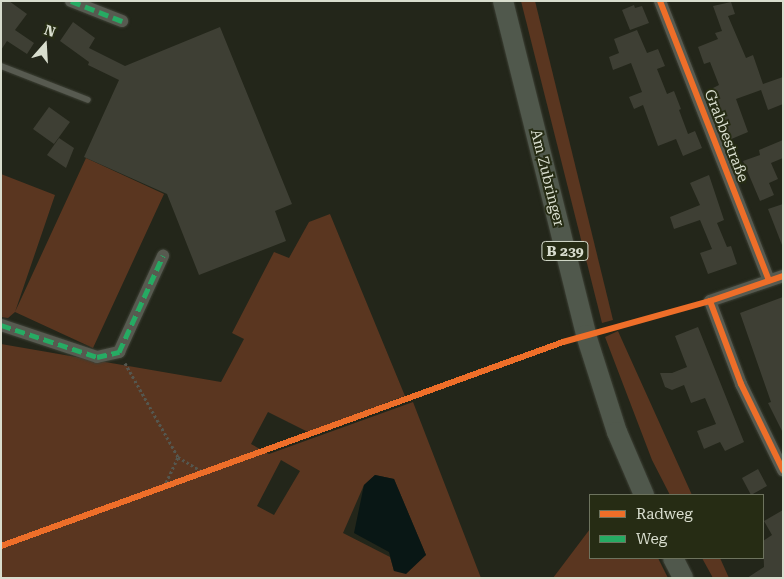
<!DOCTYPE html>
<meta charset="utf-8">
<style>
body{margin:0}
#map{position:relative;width:784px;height:579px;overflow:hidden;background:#23261a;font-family:"Roboto Serif",serif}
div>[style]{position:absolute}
.green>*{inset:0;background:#5a3620}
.water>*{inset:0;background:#091715}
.building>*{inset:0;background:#3e3f34}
.path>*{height:3px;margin-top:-1.5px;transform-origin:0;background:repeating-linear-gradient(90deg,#55574f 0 2.5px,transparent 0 5px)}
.roads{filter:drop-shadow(0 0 1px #3d4035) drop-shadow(0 0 1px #3d4035)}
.service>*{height:6px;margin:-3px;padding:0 3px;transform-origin:3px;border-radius:3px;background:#575a50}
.minor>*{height:12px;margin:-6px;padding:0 6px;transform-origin:6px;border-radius:6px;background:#575a50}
.primary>*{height:20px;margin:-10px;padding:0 10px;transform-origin:10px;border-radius:10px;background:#50584c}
.quiet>*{height:5px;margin-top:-2.5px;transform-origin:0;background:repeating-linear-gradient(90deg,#26ab63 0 10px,transparent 0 15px)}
.cycleway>*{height:6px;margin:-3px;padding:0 3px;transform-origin:3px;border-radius:3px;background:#ee6e29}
span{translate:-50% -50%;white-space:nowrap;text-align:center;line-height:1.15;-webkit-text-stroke:4px #262c14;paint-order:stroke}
.shield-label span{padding:1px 4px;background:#262c14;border:1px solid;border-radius:4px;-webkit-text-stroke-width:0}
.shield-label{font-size:14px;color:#d8ddce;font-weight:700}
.street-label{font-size:15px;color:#d8ddce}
.frame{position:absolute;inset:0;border:2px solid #d8ddce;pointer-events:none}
.legend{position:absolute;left:589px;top:494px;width:175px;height:65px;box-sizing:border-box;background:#262c14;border:1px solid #6d735e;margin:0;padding:6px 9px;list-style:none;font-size:15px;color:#d8ddce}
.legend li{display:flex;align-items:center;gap:10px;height:25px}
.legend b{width:25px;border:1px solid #6d735e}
.north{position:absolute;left:20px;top:20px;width:50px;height:50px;-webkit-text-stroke:4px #262c14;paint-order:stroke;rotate:19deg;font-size:14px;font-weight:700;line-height:20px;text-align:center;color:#d8ddce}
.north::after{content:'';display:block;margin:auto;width:18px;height:22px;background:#d8ddce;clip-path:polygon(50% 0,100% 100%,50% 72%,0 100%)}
</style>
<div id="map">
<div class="green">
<i style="clip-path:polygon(521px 1px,535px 1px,613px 320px,602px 323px)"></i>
<i style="clip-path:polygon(86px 158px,164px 194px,93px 348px,15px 312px,8px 318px,1px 317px,1px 174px,55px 195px,15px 312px)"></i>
<i style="clip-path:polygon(evenodd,330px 214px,405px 396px,308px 432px,268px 412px,251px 444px,269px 454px,413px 402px,481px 578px,1px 578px,1px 344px,221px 382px,244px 339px,232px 333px,274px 252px,289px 258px,309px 222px,330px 214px,281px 460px,300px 471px,274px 515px,257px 506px,281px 460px,330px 214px,375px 475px,394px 479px,426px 555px,394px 571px,390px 557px,343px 533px,364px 485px,375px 475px)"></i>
<i style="clip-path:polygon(618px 331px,622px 340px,692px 495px,670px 495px,652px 460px,605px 337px)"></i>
<i style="clip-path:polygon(590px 529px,590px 558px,658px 558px,668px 578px,553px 578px)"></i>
<i style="clip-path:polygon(702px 558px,720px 558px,729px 578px,713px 578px)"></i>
</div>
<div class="water">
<i style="clip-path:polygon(375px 475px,394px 479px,426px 555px,406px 574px,394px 571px,389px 552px,354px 533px,364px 485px)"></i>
</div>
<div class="building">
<i style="clip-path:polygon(1px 1px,9px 1px,27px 14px,15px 30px,34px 43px,27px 54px,7px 41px,1px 50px)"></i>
<i style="clip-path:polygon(731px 2px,735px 14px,728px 16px,746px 58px,753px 55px,763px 84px,783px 77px,783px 104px,768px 110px,761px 90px,736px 99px,748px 132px,729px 140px,722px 122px,725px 121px,713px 88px,719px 85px,710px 62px,704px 64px,698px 47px,718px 39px,715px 33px,722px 31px,713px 6px)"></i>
<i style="clip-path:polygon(634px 5px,635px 8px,642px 6px,649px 23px,630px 30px,622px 10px)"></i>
<i style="clip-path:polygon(73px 22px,95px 38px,89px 48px,125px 66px,220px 27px,292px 204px,275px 211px,286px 241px,199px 275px,167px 194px,84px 157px,119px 80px,88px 65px,89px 62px,60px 41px)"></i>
<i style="clip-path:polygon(637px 30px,647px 53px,658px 49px,665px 66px,657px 69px,667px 94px,674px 91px,681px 109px,679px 110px,688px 134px,695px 131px,702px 148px,683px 156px,676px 139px,658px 146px,643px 105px,634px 109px,629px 97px,642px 92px,631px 63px,613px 70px,609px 57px,619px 53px,614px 39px)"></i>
<i style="clip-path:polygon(49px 107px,70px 122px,54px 144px,33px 129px)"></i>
<i style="clip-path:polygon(59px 138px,74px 148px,66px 168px,47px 155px)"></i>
<i style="clip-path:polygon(783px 140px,783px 158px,771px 163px,778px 179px,769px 183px,774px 195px,760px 201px,743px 161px,760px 155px,759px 150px)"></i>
<i style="clip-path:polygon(709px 175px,724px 220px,717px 223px,727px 247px,731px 246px,737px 264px,708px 274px,700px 253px,712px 249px,700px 220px,674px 229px,670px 217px,700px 205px,690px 183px)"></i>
<i style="clip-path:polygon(783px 204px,783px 245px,782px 245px,768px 209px)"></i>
<i style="clip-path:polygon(783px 297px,783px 433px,768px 403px,771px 402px,740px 313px)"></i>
<i style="clip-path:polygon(698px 327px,744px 442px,725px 451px,720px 442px,704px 449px,697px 431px,716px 424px,705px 398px,691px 403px,684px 385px,672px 390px,665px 387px,660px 373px,672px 373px,687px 367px,675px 336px)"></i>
<i style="clip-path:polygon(758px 469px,767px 486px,751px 495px,742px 478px)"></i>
<i style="clip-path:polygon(783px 510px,783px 578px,747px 578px,764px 567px,763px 541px,772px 535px,764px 521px)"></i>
</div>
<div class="path">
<i style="left:125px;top:363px;width:108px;rotate:60.6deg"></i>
<i style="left:178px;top:457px;width:31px;rotate:31deg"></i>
<i style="left:164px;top:487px;width:33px;rotate:-65deg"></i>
</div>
<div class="roads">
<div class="service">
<i style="left:1px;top:66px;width:93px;rotate:21.3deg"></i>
</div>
<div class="minor">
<i style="left:71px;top:1px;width:55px;rotate:21.4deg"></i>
<i style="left:660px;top:1px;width:300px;rotate:68.7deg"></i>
<i style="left:783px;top:276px;width:77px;rotate:161.1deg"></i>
<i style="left:710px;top:301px;width:89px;rotate:69.5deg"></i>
<i style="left:741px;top:384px;width:96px;rotate:64deg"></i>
<i style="left:1px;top:325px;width:101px;rotate:18.4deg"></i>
<i style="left:97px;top:357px;width:23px;rotate:-13deg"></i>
<i style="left:119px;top:352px;width:106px;rotate:-65.4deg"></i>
</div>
<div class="primary">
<i style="left:503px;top:1px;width:344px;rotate:76deg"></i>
<i style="left:586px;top:335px;width:102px;rotate:72.3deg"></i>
<i style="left:617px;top:432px;width:69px;rotate:66.8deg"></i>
<i style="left:673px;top:558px;width:22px;rotate:63deg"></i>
</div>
</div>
<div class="quiet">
<i style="left:71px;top:1px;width:55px;rotate:21.4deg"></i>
<i style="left:1px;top:325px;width:101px;rotate:18.4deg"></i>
<i style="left:97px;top:357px;width:23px;rotate:-13deg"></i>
<i style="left:119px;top:352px;width:106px;rotate:-65.4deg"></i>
</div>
<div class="cycleway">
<i style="left:660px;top:1px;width:300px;rotate:68.7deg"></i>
<i style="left:710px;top:301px;width:89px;rotate:69.5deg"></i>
<i style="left:741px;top:384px;width:96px;rotate:64deg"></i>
<i style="left:1px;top:546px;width:598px;rotate:-19.95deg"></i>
<i style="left:563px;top:342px;width:153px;rotate:-15.6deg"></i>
<i style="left:710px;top:301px;width:77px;rotate:-18.9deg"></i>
</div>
<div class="shield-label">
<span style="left:565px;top:251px">B 239</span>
</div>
<div class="street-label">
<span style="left:726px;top:136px;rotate:69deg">Grabbestraße</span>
<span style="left:547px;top:178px;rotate:76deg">Am Zubringer</span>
</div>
<div class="frame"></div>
<ul class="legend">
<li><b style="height:6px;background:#ee6e29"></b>Radweg</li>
<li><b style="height:6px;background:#26ab63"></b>Weg</li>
</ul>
<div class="north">N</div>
</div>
